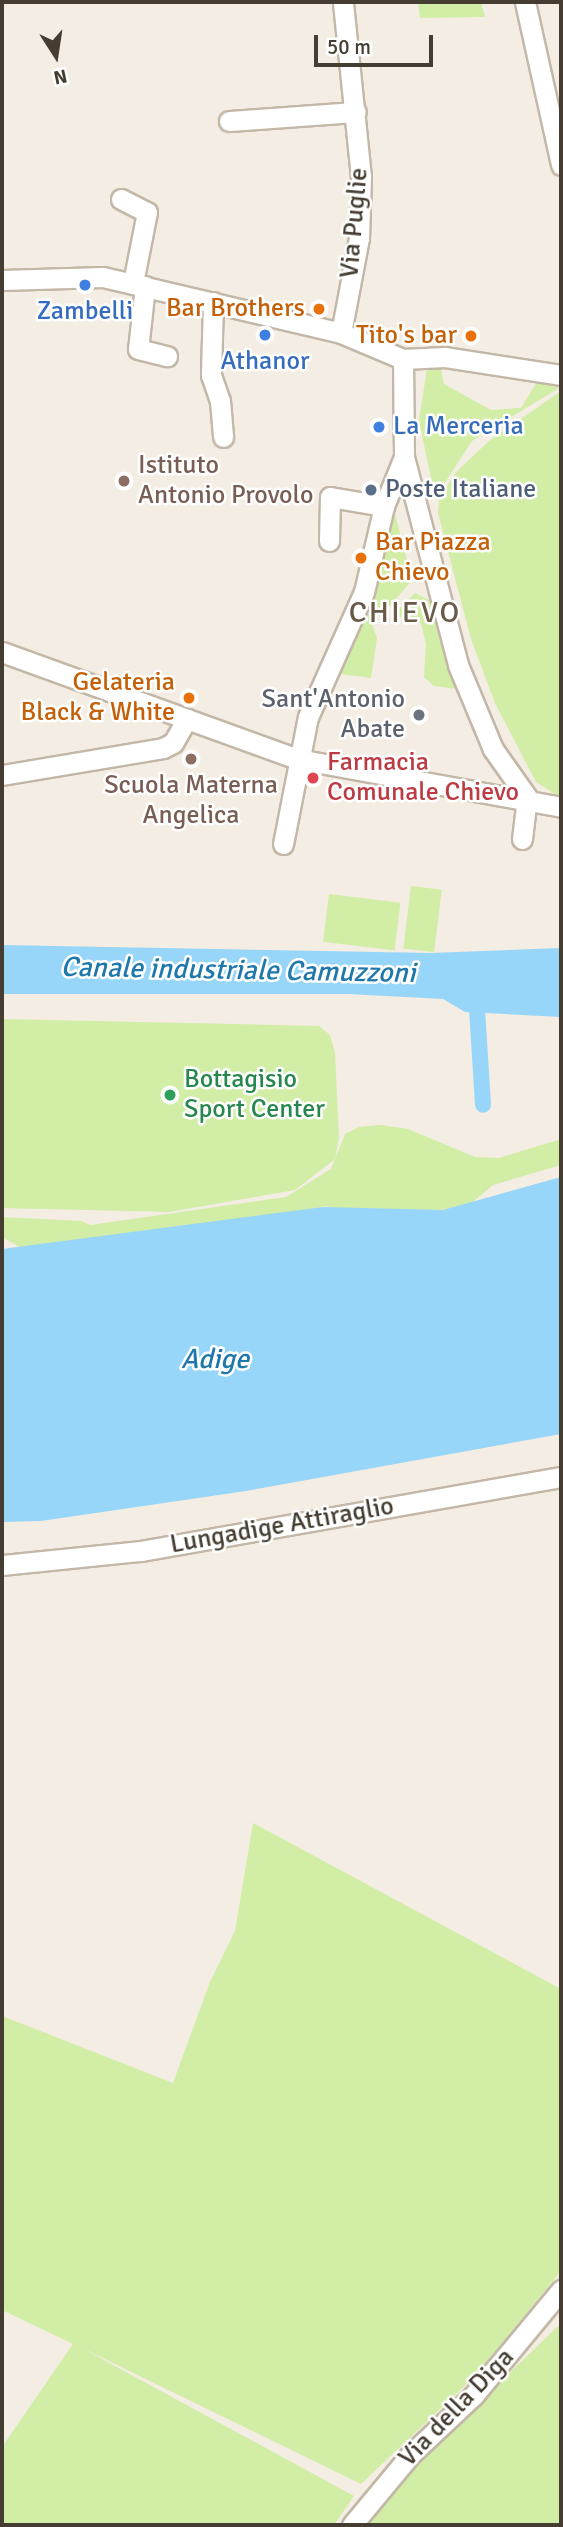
<!DOCTYPE html>
<style>
body{margin:0}
#map{position:relative;width:563px;height:2527px;overflow:hidden;background:#f4ede3;font-family:Signika,sans-serif}
div>[style]{position:absolute}
[style*='--x']{left:calc(var(--x)*1px);top:calc(var(--y)*1px);width:calc(var(--w)*1px);rotate:calc(var(--a)*1deg)}
.green>*{inset:0;background:#d1eda6;transform-origin:0 0}
.water>*{inset:0;background:#97d6f8}
.canal>*{height:16px;margin:-8px;padding:0 8px;transform-origin:8px;border-radius:8px;background:#97d6f8}
.roads{filter:drop-shadow(2px 0 #c3b8a7) drop-shadow(-2px 0 #c3b8a7) drop-shadow(0 2px #c3b8a7) drop-shadow(0 -2px #c3b8a7)}
.minor>*{height:19px;margin:-9.5px;padding:0 9.5px;transform-origin:9.5px;border-radius:9.5px;background:#fff}
.dots>*{width:19px;height:19px;translate:-50% -50%;box-sizing:border-box;border:4px solid #fff;border-radius:50%}
span{translate:-50% -50%;white-space:nowrap;text-align:center;line-height:1.15;-webkit-text-stroke:5px #fff;paint-order:stroke}
.street-label{font-size:26px;color:#463d32}
.food-label{font-size:26px;color:#c56008}
.right{translate:-100% -50%;text-align:right}
.left{translate:0 -50%;text-align:left}
.shop-label{font-size:26px;color:#366cbe}
.education-label{font-size:26px;color:#785e54}
.service-label{font-size:26px;color:#4e5e75}
.worship-label{font-size:26px;color:#5b616d}
.health-label{font-size:26px;color:#be3a42}
.leisure-label{font-size:26px;color:#27864d}
.water-label{font-size:28px;color:#1f78ac;font-style:italic}
.quarter-label{font-size:30px;color:#6a5a48;letter-spacing:2px}
.frame{position:absolute;inset:0;border:4px solid #463d32;pointer-events:none}
.north{position:absolute;left:21px;top:21px;width:70px;height:70px;-webkit-text-stroke:5px #fff;paint-order:stroke;rotate:168deg;font-size:19px;font-weight:700;line-height:28px;text-align:center;color:#463d32}
.north::after{content:'';display:block;margin:auto;width:24px;height:32px;background:#463d32;clip-path:polygon(50% 0,100% 100%,50% 72%,0 100%)}
.scale{position:absolute;left:314px;top:35px;width:119px;height:32px;box-sizing:border-box;border:4px solid #463d32;border-top:0;padding-left:9px;font-size:21px;line-height:24px;white-space:nowrap;color:#463d32;-webkit-text-stroke:5px #fff;paint-order:stroke}
</style>
<div id="map">
<div class="green">
<i style="clip-path:polygon(418px 2px,481px 2px,485px 17px,420px 18px)"></i>
<i style="clip-path:polygon(428px 362px,440px 365px,444px 384px,491px 410px,521px 408px,537px 382px,559px 388px,472px 441px,435px 498px,419px 420px)"></i>
<i style="clip-path:polygon(561px 391px,561px 798px,536px 782px,495px 703px,471px 639px,438px 513px,439px 499px,456px 472px,489px 441px)"></i>
<i style="clip-path:polygon(394px 510px,412px 580px,382px 615px,374px 615px,371px 601px)"></i>
<i style="clip-path:polygon(415px 593px,429px 600px,457px 689px,434px 686px,424px 677px,426px 644px,421px 623px,393px 615px)"></i>
<i style="clip-path:polygon(367px 610px,377px 638px,371px 678px,340px 674px)"></i>
<i style="left:411px;top:886px;width:31px;height:63px;rotate:7deg"></i>
<i style="left:329px;top:894px;width:72px;height:48px;rotate:7deg"></i>
<i style="clip-path:polygon(2px 1019px,319px 1026px,330px 1035px,335px 1053px,339px 1137px,335px 1159px,295px 1190px,169px 1212px,2px 1208px)"></i>
<i style="clip-path:polygon(381px 1125px,408px 1129px,475px 1157px,499px 1158px,561px 1139px,561px 1165px,493px 1185px,469px 1205px,391px 1219px,351px 1215px,326px 1206px,47px 1262px,2px 1237px,2px 1217px,82px 1221px,90px 1225px,286px 1197px,331px 1169px,345px 1134px,359px 1127px)"></i>
<i style="clip-path:polygon(253px 1823px,561px 1989px,561px 2271px,474px 2377px,361px 2484px,80px 2347px,354px 2496px,334px 2525px,2px 2525px,2px 2447px,73px 2344px,2px 2310px,2px 2016px,173px 2083px,210px 1982px,235px 1931px)"></i>
<i style="clip-path:polygon(558px 2326px,561px 2329px,561px 2525px,359px 2525px,373px 2505px)"></i>
</div>
<div class="water">
<i style="clip-path:polygon(2px 945px,431px 953px,561px 948px,561px 1017px,465px 1012px,443px 999px,348px 994px,2px 994px)"></i>
<i style="clip-path:polygon(561px 1177px,561px 1434px,246px 1491px,41px 1521px,2px 1522px,2px 1249px,323px 1207px,443px 1210px)"></i>
</div>
<div class="canal">
<i style="--x:476;--y:993;--w:112;--a:86.4"></i>
</div>
<div class="roads">
<div class="minor">
<i style="--x:525;--y:2;--w:167;--a:77.5"></i>
<i style="--x:229;--y:121;--w:127;--a:-4.1"></i>
<i style="--x:121;--y:199;--w:29;--a:27"></i>
<i style="--x:147;--y:212;--w:72;--a:101.2"></i>
<i style="--x:2;--y:280;--w:101;--a:-1.7"></i>
<i style="--x:103;--y:277;--w:244;--a:13.2"></i>
<i style="--x:341;--y:333;--w:67;--a:22.8"></i>
<i style="--x:403;--y:359;--w:42;--a:-2.7"></i>
<i style="--x:445;--y:357;--w:117;--a:8.8"></i>
<i style="--x:145;--y:286;--w:63;--a:96.3"></i>
<i style="--x:138;--y:349;--w:30;--a:14"></i>
<i style="--x:213;--y:302;--w:73;--a:91.6"></i>
<i style="--x:211;--y:375;--w:28;--a:71"></i>
<i style="--x:220;--y:401;--w:36;--a:85"></i>
<i style="--x:341;--y:333;--w:97;--a:-79.3"></i>
<i style="--x:359;--y:238;--w:61;--a:-88.1"></i>
<i style="--x:361;--y:177;--w:176;--a:-95.9"></i>
<i style="--x:403;--y:359;--w:98;--a:89.4"></i>
<i style="--x:404;--y:457;--w:215;--a:75.4"></i>
<i style="--x:458;--y:665;--w:91;--a:67.4"></i>
<i style="--x:493;--y:749;--w:59;--a:54.7"></i>
<i style="--x:329;--y:541;--w:44;--a:-88.7"></i>
<i style="--x:330;--y:497;--w:55;--a:9.5"></i>
<i style="--x:2;--y:652;--w:315;--a:19.9"></i>
<i style="--x:298;--y:759;--w:267;--a:10.3"></i>
<i style="--x:2;--y:775;--w:163;--a:-9.5"></i>
<i style="--x:163;--y:748;--w:11;--a:-27"></i>
<i style="--x:173;--y:743;--w:28;--a:-60"></i>
<i style="--x:522;--y:839;--w:42;--a:-83.2"></i>
<i style="--x:283;--y:844;--w:129;--a:-78.9"></i>
<i style="--x:308;--y:717;--w:137;--a:-65.9"></i>
<i style="--x:364;--y:592;--w:88;--a:-76.9"></i>
<i style="--x:384;--y:506;--w:53;--a:-67.8"></i>
<i style="--x:2;--y:1565;--w:140;--a:-5.8"></i>
<i style="--x:141;--y:1551;--w:426;--a:-10"></i>
<i style="--x:352;--y:2525;--w:92;--a:-50.3"></i>
<i style="--x:411;--y:2454;--w:85;--a:-43.1"></i>
<i style="--x:473;--y:2396;--w:138;--a:-50.3"></i>
</div>
</div>
<div class="dots">
<i style="left:85px;top:285px;background:#3f7fe0"></i>
<i style="left:319px;top:309px;background:#e8710a"></i>
<i style="left:265px;top:335px;background:#3f7fe0"></i>
<i style="left:471px;top:336px;background:#e8710a"></i>
<i style="left:379px;top:427px;background:#3f7fe0"></i>
<i style="left:124px;top:481px;background:#8d6e63"></i>
<i style="left:371px;top:490px;background:#5c6f8a"></i>
<i style="left:361px;top:558px;background:#e8710a"></i>
<i style="left:189px;top:698px;background:#e8710a"></i>
<i style="left:419px;top:715px;background:#6b7280"></i>
<i style="left:191px;top:759px;background:#8d6e63"></i>
<i style="left:313px;top:778px;background:#e0444e"></i>
<i style="left:170px;top:1095px;background:#2e9e5b"></i>
</div>
<div class="street-label">
<span style="left:355px;top:223px;rotate:-85deg">Via Puglie</span>
<span style="left:282px;top:1526px;rotate:-10deg">Lungadige Attiraglio</span>
<span style="left:457px;top:2408px;rotate:-46deg">Via della Diga</span>
</div>
<div class="food-label">
<span class="right" style="left:305px;top:309px">Bar Brothers</span>
<span class="right" style="left:457px;top:336px">Tito's bar</span>
<span class="left" style="left:375px;top:558px">Bar Piazza<br>Chievo</span>
<span class="right" style="left:175px;top:698px">Gelateria<br>Black &amp; White</span>
</div>
<div class="shop-label">
<span style="left:85px;top:312px">Zambelli</span>
<span style="left:265px;top:362px">Athanor</span>
<span class="left" style="left:393px;top:427px">La Merceria</span>
</div>
<div class="education-label">
<span class="left" style="left:138px;top:481px">Istituto<br>Antonio Provolo</span>
<span style="left:191px;top:801px">Scuola Materna<br>Angelica</span>
</div>
<div class="service-label">
<span class="left" style="left:385px;top:490px">Poste Italiane</span>
</div>
<div class="worship-label">
<span class="right" style="left:405px;top:715px">Sant'Antonio<br>Abate</span>
</div>
<div class="health-label">
<span class="left" style="left:327px;top:778px">Farmacia<br>Comunale Chievo</span>
</div>
<div class="leisure-label">
<span class="left" style="left:184px;top:1095px">Bottagisio<br>Sport Center</span>
</div>
<div class="water-label">
<span style="left:238px;top:970px;rotate:1deg">Canale industriale Camuzzoni</span>
<span style="left:215px;top:1359px">Adige</span>
</div>
<div class="quarter-label">
<span style="left:405px;top:613px">CHIEVO</span>
</div>
<div class="frame"></div>
<div class="north">N</div>
<div class="scale">50 m</div>
</div>
